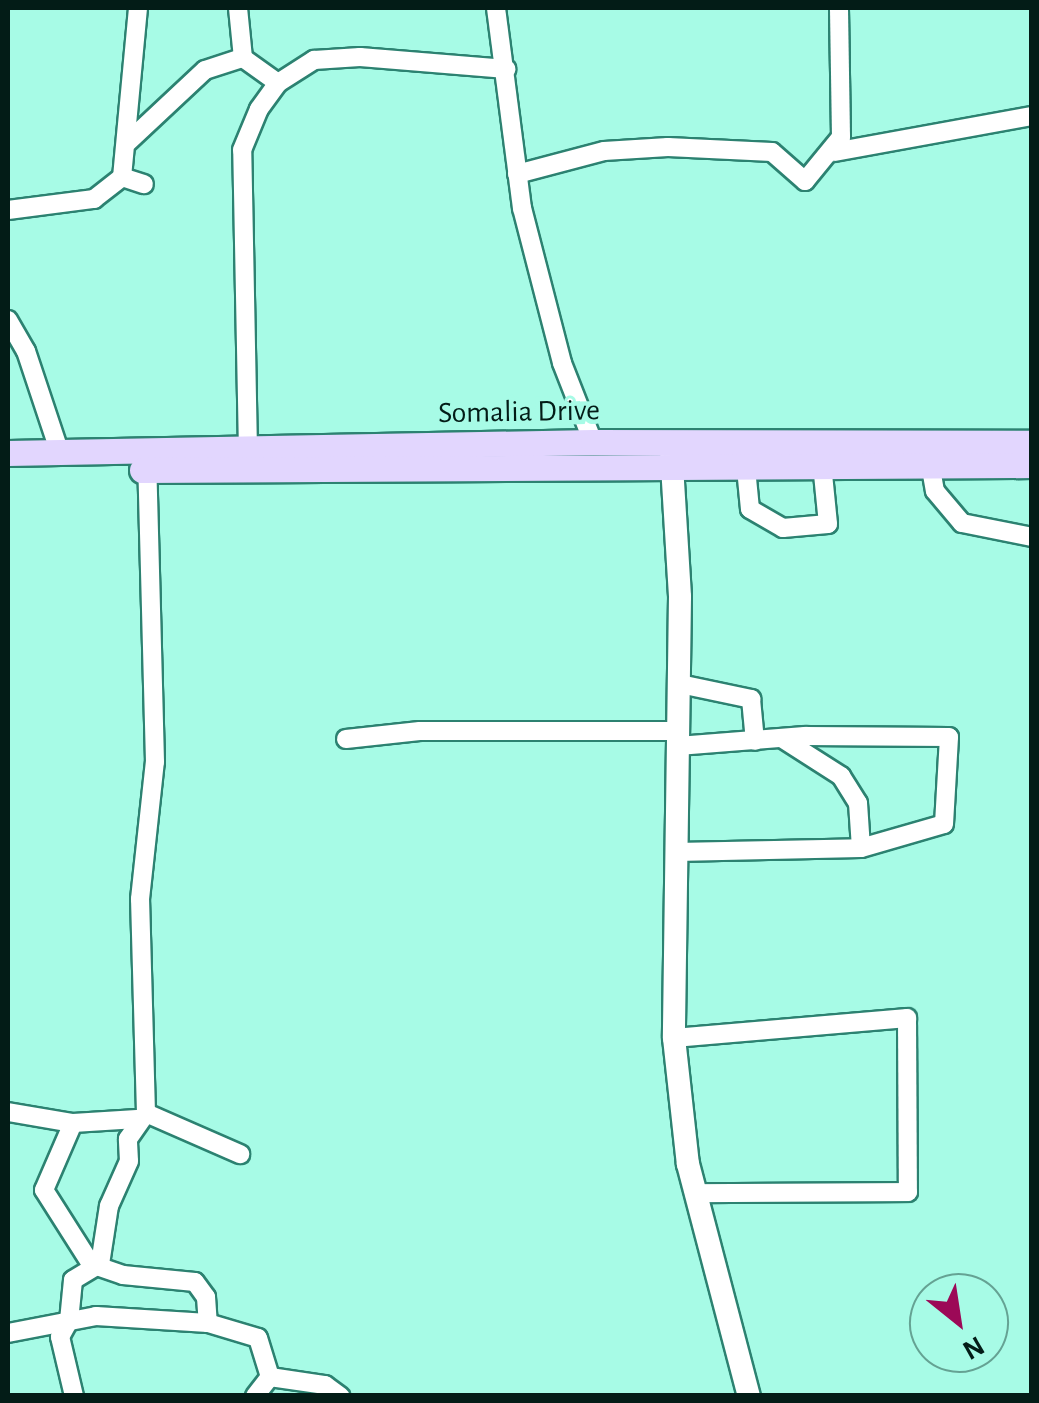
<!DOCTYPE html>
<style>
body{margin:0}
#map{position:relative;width:1039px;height:1403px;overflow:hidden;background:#a7fbe6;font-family:"Alegreya Sans",sans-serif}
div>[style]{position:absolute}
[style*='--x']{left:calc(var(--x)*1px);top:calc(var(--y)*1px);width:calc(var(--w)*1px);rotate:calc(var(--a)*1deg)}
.roads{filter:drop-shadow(2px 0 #2c8271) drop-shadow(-2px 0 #2c8271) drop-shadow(0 2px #2c8271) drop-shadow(0 -2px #2c8271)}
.street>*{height:18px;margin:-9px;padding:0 9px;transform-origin:9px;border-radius:9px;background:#fff}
.secondary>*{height:22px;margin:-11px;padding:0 11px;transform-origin:11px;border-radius:11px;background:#fff}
.primary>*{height:25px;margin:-12.5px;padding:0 12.5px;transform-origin:12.5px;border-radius:12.5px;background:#e2d6fe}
span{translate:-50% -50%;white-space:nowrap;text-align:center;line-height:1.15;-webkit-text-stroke:9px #a7fbe6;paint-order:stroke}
.street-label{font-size:30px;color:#031c17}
.frame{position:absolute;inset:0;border:10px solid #031c17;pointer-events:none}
.north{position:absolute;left:909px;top:1273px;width:100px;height:100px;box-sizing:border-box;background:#a7fbe6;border:2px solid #65a293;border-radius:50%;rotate:150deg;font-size:28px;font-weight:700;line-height:40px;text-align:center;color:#031c17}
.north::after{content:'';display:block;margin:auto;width:35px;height:45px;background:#9c0957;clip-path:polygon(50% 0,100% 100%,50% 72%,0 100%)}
</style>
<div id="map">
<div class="roads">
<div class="street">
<i style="--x:138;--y:8;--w:170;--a:95.4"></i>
<i style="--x:122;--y:177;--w:23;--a:18"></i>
<i style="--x:238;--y:8;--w:50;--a:84.3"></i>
<i style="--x:496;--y:8;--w:202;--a:82.6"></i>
<i style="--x:522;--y:208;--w:160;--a:75.5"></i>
<i style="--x:562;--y:363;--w:85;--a:68.6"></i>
<i style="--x:128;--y:142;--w:105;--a:-43.1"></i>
<i style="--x:205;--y:70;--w:40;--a:-18"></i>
<i style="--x:243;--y:58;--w:43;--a:35.5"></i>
<i style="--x:834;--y:152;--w:201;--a:-10.3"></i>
<i style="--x:517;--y:174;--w:90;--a:-14.8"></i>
<i style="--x:604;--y:151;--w:64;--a:-3.6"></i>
<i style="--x:668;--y:147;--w:104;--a:2.8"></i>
<i style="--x:772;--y:152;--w:44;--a:41.3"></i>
<i style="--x:805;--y:181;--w:57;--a:-50.7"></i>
<i style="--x:841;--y:137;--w:129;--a:-90.9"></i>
<i style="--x:8;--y:210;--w:87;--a:-7.3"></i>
<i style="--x:94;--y:199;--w:36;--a:-38"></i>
<i style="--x:8;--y:320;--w:36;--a:60"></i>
<i style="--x:26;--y:351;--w:108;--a:71.6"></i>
<i style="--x:248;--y:451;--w:301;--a:-91.1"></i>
<i style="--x:242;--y:150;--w:44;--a:-67.5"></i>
<i style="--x:259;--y:109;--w:32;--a:-54"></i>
<i style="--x:278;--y:83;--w:43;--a:-32.6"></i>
<i style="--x:314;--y:60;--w:46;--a:-3.7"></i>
<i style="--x:360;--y:57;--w:147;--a:4.7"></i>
<i style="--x:745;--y:458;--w:51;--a:84.4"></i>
<i style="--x:750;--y:509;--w:38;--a:30"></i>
<i style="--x:783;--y:528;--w:45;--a:-5.1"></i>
<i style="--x:828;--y:524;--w:60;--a:-95.7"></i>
<i style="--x:930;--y:463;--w:28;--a:80"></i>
<i style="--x:935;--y:491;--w:42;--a:49.8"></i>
<i style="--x:962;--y:523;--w:71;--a:11.3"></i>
<i style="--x:680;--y:684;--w:73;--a:11.9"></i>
<i style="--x:751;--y:699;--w:42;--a:84.6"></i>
<i style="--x:346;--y:739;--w:74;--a:-6.2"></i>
<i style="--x:420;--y:731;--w:257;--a:0"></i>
<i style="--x:783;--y:739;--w:69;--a:32.5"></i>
<i style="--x:841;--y:776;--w:32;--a:58"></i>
<i style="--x:858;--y:803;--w:45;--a:86.2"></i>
<i style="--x:676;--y:852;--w:185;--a:-1.2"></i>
<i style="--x:861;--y:848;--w:86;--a:-16.1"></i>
<i style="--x:944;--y:824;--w:87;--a:-86.7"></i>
<i style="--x:949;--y:737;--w:144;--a:-179.6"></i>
<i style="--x:805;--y:736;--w:128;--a:175.5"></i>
<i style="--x:674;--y:1038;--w:234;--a:-4.9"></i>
<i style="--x:907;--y:1018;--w:174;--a:89.7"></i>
<i style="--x:908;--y:1192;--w:212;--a:179.7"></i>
<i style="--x:8;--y:1112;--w:66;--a:9.6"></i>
<i style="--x:73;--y:1123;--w:64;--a:-3.6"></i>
<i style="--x:146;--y:1113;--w:103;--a:23.6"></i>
<i style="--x:73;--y:1123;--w:73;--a:113.4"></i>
<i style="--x:44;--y:1190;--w:88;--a:57.6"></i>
<i style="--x:91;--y:1264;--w:34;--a:19"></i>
<i style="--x:123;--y:1275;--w:72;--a:5.6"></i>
<i style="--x:195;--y:1282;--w:19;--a:54"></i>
<i style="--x:206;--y:1297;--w:26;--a:86"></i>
<i style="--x:8;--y:1333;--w:90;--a:-10.9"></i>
<i style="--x:96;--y:1316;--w:112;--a:3.6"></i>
<i style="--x:208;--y:1323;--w:52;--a:16.7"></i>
<i style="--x:258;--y:1338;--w:41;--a:72.9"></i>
<i style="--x:270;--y:1377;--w:56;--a:8.3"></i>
<i style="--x:325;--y:1385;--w:19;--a:36"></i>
<i style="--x:74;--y:1396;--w:61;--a:-103.3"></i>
<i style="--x:60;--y:1337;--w:18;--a:-61"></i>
<i style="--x:69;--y:1321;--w:41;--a:-84.4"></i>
<i style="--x:73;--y:1280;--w:31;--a:-31"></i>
<i style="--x:100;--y:1264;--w:59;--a:-81.2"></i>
<i style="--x:109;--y:1206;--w:49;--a:-66"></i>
<i style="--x:129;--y:1161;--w:22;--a:-93"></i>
<i style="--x:128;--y:1139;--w:32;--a:-55"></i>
<i style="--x:146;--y:1113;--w:214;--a:-91.6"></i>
<i style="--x:140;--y:899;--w:138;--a:-83.8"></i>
<i style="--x:155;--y:762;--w:304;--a:-91.5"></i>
<i style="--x:255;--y:1396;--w:24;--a:-52"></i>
</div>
<div class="secondary">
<i style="--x:671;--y:449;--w:148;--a:86.5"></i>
<i style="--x:680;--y:597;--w:441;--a:90.8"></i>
<i style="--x:674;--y:1038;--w:127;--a:83.7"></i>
<i style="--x:688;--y:1164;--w:240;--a:75.3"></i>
</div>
<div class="primary">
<i style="--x:8;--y:453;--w:585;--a:-1.08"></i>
<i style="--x:593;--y:442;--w:439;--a:0.1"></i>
<i style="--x:142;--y:470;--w:890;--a:-0.32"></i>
</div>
</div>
<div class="street-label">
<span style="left:519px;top:412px;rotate:-1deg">Somalia Drive</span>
</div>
<div class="frame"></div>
<div class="north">N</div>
</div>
